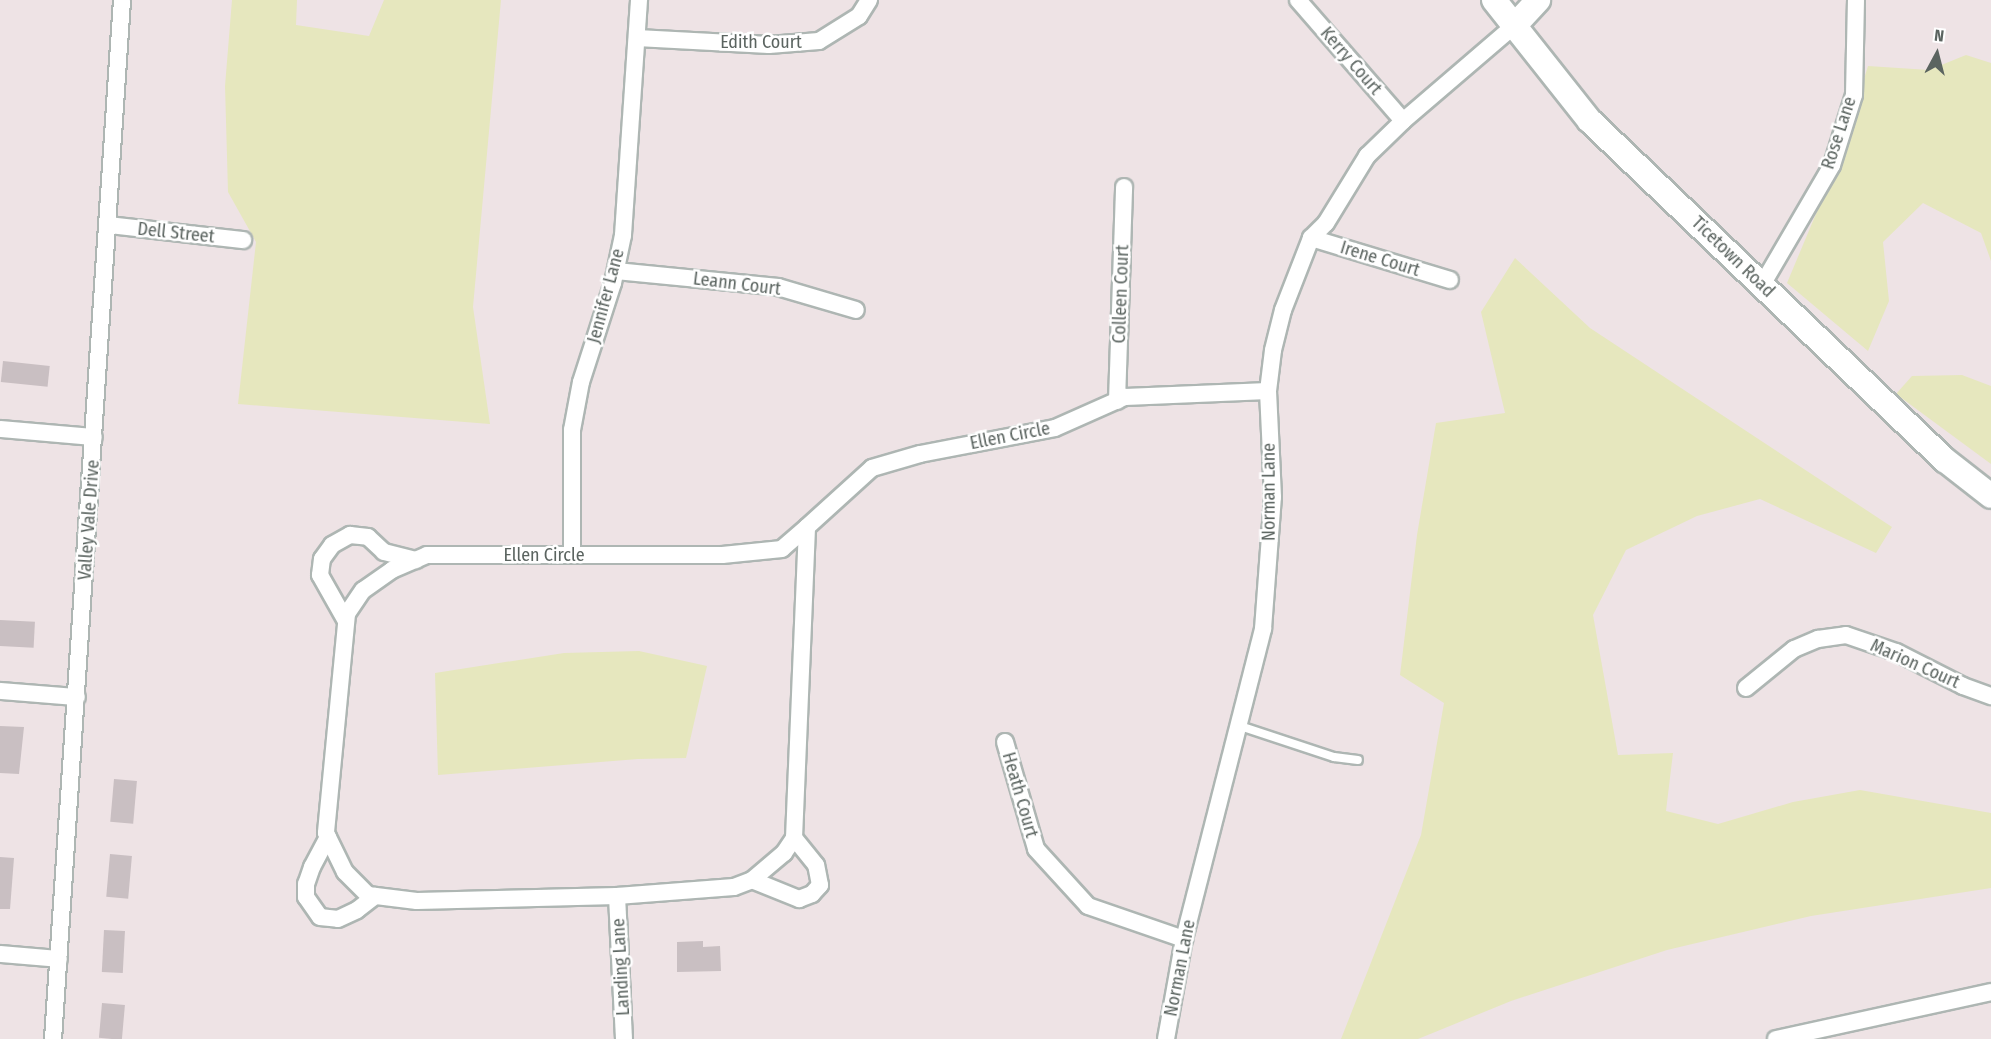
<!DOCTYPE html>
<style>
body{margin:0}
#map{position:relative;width:1991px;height:1039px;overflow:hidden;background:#eee3e5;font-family:"Fira Sans Condensed",sans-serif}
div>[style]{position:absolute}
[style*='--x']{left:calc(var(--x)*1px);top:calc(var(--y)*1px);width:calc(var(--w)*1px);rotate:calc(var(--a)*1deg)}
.green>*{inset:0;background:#e6e7be}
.building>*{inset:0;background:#c9bfc2;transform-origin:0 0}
.roads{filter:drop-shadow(2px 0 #aeb6b3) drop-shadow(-2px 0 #aeb6b3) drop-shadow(0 2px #aeb6b3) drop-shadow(0 -2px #aeb6b3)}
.lane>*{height:8px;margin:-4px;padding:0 4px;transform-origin:4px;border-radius:4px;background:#fff}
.street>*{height:16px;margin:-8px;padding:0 8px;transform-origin:8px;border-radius:8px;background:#fff}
.secondary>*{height:24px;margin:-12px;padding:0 12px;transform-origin:12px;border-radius:12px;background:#fff}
span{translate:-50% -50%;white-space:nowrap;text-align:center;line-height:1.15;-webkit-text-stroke:5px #fff;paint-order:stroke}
.street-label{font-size:18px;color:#5b6460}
.north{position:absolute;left:1907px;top:24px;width:60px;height:60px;-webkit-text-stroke:4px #fff;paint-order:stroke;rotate:7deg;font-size:16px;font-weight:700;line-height:24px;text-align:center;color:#5b6460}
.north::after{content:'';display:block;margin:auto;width:21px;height:27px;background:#5b6460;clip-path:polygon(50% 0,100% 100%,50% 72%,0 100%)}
</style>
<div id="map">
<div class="green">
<i style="clip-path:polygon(232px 0,297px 0,296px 25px,369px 36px,384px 0,501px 0,473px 307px,490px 424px,238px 404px,256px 242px,228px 192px,225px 86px)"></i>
<i style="clip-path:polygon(1966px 55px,1991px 63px,1991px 261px,1981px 233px,1923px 203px,1883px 242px,1889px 301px,1868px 351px,1787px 283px,1839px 159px,1868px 66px,1929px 70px)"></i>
<i style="clip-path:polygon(1515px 258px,1590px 328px,1892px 527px,1876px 553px,1760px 499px,1697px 516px,1626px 550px,1593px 615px,1618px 755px,1673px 753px,1666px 811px,1718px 824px,1793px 802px,1860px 790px,1991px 813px,1991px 888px,1811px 916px,1667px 950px,1511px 1001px,1418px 1039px,1341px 1039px,1421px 835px,1444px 703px,1400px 675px,1417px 535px,1436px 423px,1505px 413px,1481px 312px)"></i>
<i style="clip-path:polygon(1962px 375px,1991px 386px,1991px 464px,1896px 394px,1912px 376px)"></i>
<i style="clip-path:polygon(639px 651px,707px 666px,686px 758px,638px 759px,438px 775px,435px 673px,564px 653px)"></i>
</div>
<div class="building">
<i style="left:3px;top:361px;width:47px;height:21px;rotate:6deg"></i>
<i style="left:0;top:620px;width:35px;height:26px;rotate:3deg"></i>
<i style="clip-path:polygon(0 726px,24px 727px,19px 774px,0 773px)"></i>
<i style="left:114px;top:779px;width:23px;height:43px;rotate:5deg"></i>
<i style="left:110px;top:854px;width:22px;height:43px;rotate:5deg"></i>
<i style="clip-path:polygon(0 857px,14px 858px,10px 909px,0 909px)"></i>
<i style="left:104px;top:930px;width:21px;height:42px;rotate:3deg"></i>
<i style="clip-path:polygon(703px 941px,703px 947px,720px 946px,721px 971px,677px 972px,677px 942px)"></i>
<i style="left:102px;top:1003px;width:23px;height:35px;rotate:5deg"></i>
</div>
<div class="roads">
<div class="lane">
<i style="--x:1237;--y:725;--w:102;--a:18.3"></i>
<i style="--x:1334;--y:757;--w:24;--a:7"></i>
</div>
<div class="street">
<i style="--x:1298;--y:0;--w:160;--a:49"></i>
<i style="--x:637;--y:38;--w:132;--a:3"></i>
<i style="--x:769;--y:45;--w:50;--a:-4.6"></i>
<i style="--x:819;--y:41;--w:47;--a:-32"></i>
<i style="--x:859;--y:16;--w:19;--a:-58"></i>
<i style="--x:109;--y:225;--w:135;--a:6.4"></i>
<i style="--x:1311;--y:238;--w:145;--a:16.8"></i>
<i style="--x:616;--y:271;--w:163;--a:5.6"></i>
<i style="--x:778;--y:287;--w:81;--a:16.4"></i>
<i style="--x:1762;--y:285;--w:139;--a:-59.7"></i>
<i style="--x:1832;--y:165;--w:73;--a:-72.6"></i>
<i style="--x:1854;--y:95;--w:95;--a:-88.8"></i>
<i style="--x:1117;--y:401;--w:214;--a:-88.1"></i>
<i style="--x:0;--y:429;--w:94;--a:4.9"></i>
<i style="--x:807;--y:527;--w:33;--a:139"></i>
<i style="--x:782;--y:549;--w:60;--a:174.3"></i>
<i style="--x:722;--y:555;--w:295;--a:180"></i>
<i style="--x:427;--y:555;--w:38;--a:157"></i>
<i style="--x:392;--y:570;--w:35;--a:145"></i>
<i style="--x:363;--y:590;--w:29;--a:124"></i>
<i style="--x:347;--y:614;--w:220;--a:95.5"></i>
<i style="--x:326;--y:833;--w:43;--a:64"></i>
<i style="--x:345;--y:872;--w:33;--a:45"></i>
<i style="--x:368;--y:895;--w:49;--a:7"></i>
<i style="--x:417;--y:901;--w:200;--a:-1.4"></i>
<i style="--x:617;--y:896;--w:117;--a:-4.4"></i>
<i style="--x:734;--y:887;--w:19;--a:-21"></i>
<i style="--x:752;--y:880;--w:42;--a:-40.2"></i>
<i style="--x:784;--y:853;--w:18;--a:-56"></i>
<i style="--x:794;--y:838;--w:311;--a:-87.6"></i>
<i style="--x:807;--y:527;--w:88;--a:-42.2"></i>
<i style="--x:872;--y:468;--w:50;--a:-16.3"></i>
<i style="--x:920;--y:454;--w:137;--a:-10.9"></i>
<i style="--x:1055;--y:428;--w:77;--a:-23.9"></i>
<i style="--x:1125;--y:397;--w:143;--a:-2.4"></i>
<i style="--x:572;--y:555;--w:125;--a:-90"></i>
<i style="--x:572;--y:430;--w:49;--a:-79.4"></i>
<i style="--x:581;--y:382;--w:104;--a:-72.1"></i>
<i style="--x:613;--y:283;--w:49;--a:-78.2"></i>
<i style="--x:623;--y:235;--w:236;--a:-86.1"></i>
<i style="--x:346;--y:621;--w:53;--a:-119.5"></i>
<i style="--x:320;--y:575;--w:16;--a:-83"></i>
<i style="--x:322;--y:559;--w:17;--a:-54"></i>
<i style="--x:332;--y:545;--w:21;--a:-29"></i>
<i style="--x:350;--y:535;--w:18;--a:6"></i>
<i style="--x:368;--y:537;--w:22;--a:43"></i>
<i style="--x:384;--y:552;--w:33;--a:14"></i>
<i style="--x:1746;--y:688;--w:62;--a:-39.1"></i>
<i style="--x:1794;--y:649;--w:26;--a:-23"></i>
<i style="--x:1818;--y:639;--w:28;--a:-8"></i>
<i style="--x:1846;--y:635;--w:53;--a:18.8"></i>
<i style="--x:1896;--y:652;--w:75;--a:26.9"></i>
<i style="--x:1963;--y:686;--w:30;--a:20"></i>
<i style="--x:0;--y:691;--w:77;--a:4.5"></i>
<i style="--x:1005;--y:742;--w:111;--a:73.8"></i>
<i style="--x:1036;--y:849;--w:77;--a:47.6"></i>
<i style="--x:1088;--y:906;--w:102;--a:19"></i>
<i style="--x:328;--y:837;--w:34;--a:118"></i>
<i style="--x:312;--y:867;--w:18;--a:109"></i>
<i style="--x:306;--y:884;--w:13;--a:90"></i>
<i style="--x:306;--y:897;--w:24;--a:55"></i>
<i style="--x:320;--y:917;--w:18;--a:6"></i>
<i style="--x:338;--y:919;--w:21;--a:-25"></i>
<i style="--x:357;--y:910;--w:23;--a:-38"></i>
<i style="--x:752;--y:880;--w:51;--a:22"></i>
<i style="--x:799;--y:899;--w:14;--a:-21"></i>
<i style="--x:812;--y:894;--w:12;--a:-48"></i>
<i style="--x:820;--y:885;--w:20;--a:-101"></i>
<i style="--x:816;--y:865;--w:35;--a:-129"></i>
<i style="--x:617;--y:896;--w:143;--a:87.2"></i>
<i style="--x:0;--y:954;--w:59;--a:4.8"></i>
<i style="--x:53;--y:1039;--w:1041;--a:-86.2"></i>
<i style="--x:1166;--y:1039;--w:102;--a:-79.8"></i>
<i style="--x:1184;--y:939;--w:320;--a:-75.7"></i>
<i style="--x:1263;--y:629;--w:132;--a:-85.7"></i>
<i style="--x:1273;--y:497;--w:106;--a:-92.7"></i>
<i style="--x:1268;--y:391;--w:41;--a:-83"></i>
<i style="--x:1273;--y:350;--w:41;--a:-76"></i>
<i style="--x:1283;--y:310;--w:77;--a:-68.7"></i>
<i style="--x:1311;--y:238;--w:21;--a:-45"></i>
<i style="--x:1326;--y:223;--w:79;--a:-58.5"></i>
<i style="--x:1367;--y:156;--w:50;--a:-44.2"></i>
<i style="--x:1403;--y:121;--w:148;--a:-40.6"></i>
<i style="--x:1776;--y:1039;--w:220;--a:-12.3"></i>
</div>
<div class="secondary">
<i style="--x:1494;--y:0;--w:154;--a:51.6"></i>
<i style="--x:1590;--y:121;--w:491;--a:43.7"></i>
<i style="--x:1945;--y:460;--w:58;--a:38"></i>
<i style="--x:1515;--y:25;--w:34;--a:-47"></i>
</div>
</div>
<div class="street-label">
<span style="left:761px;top:42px">Edith Court</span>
<span style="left:1351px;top:61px;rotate:49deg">Kerry Court</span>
<span style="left:1839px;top:133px;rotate:-72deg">Rose Lane</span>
<span style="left:176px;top:233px;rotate:6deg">Dell Street</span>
<span style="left:1733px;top:257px;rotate:44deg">Ticetown Road</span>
<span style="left:1380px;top:259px;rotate:17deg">Irene Court</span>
<span style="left:737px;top:284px;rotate:7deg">Leann Court</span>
<span style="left:1121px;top:294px;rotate:-88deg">Colleen Court</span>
<span style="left:606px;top:296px;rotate:-75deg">Jennifer Lane</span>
<span style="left:1010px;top:436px;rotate:-11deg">Ellen Circle</span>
<span style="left:1269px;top:492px;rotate:-90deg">Norman Lane</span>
<span style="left:89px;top:520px;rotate:-86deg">Valley Vale Drive</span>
<span style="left:544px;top:555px">Ellen Circle</span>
<span style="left:1915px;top:664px;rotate:24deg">Marion Court</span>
<span style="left:1020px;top:795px;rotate:74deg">Heath Court</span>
<span style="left:621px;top:967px;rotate:-93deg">Landing Lane</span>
<span style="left:1180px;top:968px;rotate:-79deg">Norman Lane</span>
</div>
<div class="north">N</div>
</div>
